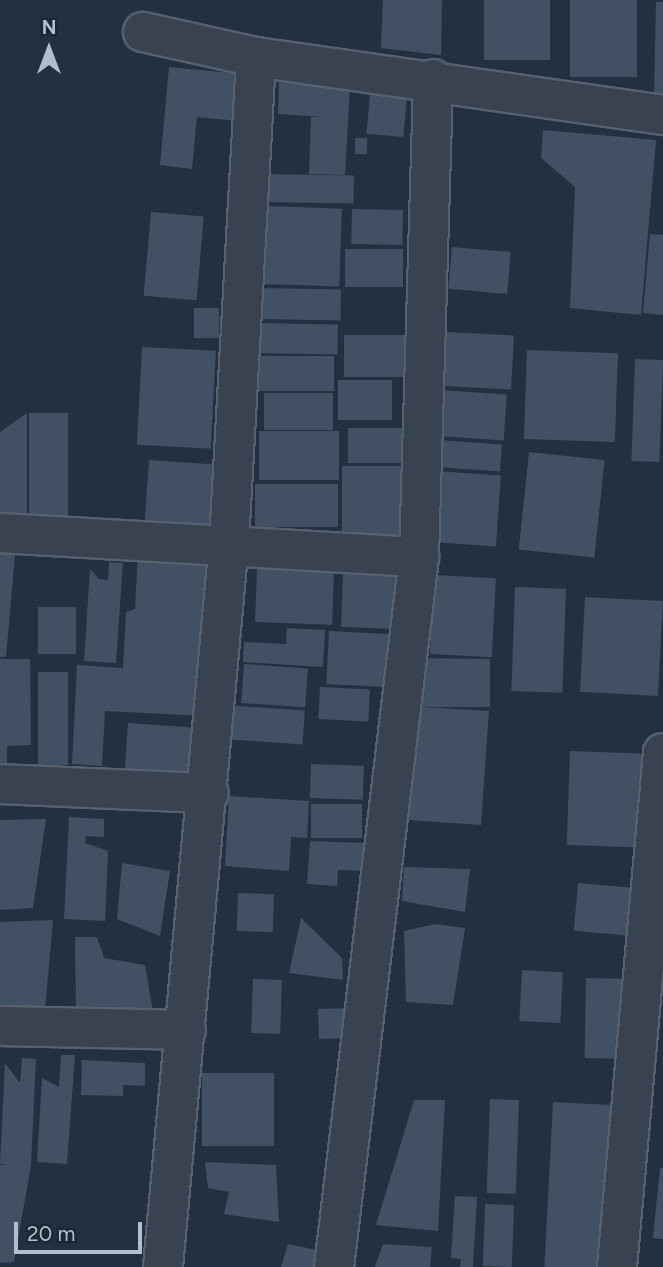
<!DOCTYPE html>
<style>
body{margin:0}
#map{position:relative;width:663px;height:1267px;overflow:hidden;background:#233042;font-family:Figtree,sans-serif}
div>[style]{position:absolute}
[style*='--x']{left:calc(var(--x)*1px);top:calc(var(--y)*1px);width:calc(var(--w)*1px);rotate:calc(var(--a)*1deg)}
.building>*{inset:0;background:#425064;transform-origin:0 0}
.roads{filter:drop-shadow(2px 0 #56606f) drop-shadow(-2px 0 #56606f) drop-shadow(0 2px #56606f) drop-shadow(0 -2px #56606f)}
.street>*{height:38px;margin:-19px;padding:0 19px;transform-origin:19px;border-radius:19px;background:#384251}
span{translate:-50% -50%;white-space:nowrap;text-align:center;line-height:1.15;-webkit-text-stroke:7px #1c2736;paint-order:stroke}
.north{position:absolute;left:14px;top:14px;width:70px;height:70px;-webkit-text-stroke:5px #1c2736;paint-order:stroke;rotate:0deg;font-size:19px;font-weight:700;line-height:28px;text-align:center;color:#b4bdcc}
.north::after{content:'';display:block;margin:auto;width:24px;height:32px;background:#b4bdcc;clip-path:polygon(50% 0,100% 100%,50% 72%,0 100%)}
.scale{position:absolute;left:14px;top:1222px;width:128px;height:32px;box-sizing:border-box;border:4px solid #b4bdcc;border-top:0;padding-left:9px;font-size:21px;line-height:24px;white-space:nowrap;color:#b4bdcc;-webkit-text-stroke:5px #1c2736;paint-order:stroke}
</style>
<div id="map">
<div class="building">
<i style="clip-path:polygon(383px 0,442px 0,441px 55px,381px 48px)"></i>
<i style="left:484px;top:0;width:66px;height:60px"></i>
<i style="left:570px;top:0;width:67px;height:77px"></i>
<i style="clip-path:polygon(656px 2px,663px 2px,663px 93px,654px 93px)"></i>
<i style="clip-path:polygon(169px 67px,242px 74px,238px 121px,197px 117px,192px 169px,160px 165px)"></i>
<i style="clip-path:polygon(279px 82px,350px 86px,345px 175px,309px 174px,311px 117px,323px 117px,278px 114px)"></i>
<i style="left:370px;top:94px;width:37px;height:40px;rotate:5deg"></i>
<i style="clip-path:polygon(543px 130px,656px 140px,641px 315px,570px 308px,575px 187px,541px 158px)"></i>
<i style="left:355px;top:138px;width:12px;height:16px"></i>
<i style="left:263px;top:174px;width:91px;height:28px;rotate:1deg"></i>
<i style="left:266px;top:206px;width:76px;height:78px;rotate:2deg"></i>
<i style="left:352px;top:209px;width:51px;height:35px;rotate:1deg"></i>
<i style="left:151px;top:212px;width:53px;height:84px;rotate:5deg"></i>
<i style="clip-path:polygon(650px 234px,663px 235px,663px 315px,643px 313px)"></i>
<i style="left:452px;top:247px;width:59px;height:42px;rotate:5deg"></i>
<i style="left:345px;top:249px;width:58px;height:38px"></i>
<i style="left:259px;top:288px;width:82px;height:31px;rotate:1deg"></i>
<i style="left:194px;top:308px;width:25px;height:30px"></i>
<i style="left:255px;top:323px;width:83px;height:30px;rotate:1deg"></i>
<i style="left:446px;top:332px;width:68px;height:54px;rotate:3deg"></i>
<i style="left:344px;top:335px;width:61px;height:42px"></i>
<i style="left:142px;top:347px;width:74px;height:98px;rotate:3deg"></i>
<i style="left:527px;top:350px;width:91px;height:89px;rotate:2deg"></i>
<i style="left:254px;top:356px;width:80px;height:35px"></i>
<i style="left:635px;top:359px;width:28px;height:102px;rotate:2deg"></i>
<i style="left:338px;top:380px;width:54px;height:40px"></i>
<i style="left:441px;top:390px;width:66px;height:46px;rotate:4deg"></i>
<i style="left:264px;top:393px;width:69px;height:37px"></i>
<i style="clip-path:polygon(27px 413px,27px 520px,0 520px,0 432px)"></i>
<i style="left:29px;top:413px;width:39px;height:107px"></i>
<i style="left:348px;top:428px;width:63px;height:35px"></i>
<i style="left:339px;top:431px;width:49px;height:80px;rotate:90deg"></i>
<i style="left:438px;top:440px;width:64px;height:27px;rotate:4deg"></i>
<i style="left:529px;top:452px;width:76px;height:98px;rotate:6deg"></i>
<i style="left:149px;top:460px;width:73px;height:62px;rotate:4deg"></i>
<i style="left:342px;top:466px;width:65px;height:70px"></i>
<i style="left:435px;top:471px;width:66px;height:71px;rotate:4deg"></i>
<i style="left:255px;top:484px;width:83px;height:43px"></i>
<i style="clip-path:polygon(138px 550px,212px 555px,203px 716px,105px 711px,102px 766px,72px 764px,77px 665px,123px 668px,126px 612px,135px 609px)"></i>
<i style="clip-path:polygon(0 553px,15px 555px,6px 657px,0 657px)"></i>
<i style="clip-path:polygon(109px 562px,123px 563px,116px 663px,84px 661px,90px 569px,99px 579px,108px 580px)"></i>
<i style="left:257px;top:568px;width:77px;height:54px;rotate:2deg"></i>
<i style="left:343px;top:573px;width:55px;height:54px;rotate:2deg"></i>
<i style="left:434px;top:575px;width:62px;height:79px;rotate:3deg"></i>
<i style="left:515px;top:587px;width:51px;height:104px;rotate:2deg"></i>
<i style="left:585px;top:597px;width:78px;height:95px;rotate:3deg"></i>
<i style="left:38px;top:607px;width:38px;height:47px"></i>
<i style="clip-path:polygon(287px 628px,325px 630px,323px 667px,243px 662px,244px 642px,286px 644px)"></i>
<i style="left:329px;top:631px;width:67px;height:53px;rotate:3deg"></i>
<i style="clip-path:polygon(415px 658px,490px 659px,490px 707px,423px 707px,489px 711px,481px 825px,408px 820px)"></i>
<i style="clip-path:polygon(0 659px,30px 659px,31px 745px,7px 746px,7px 769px,0 769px)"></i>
<i style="left:244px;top:664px;width:64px;height:39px;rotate:4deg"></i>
<i style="left:38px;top:672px;width:30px;height:93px"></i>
<i style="left:320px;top:687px;width:50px;height:32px;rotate:3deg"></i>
<i style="left:225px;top:705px;width:80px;height:34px;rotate:4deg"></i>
<i style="left:128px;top:723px;width:64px;height:49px;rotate:4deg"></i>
<i style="left:570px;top:751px;width:76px;height:94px;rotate:2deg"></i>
<i style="left:311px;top:764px;width:53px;height:34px;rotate:2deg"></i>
<i style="clip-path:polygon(229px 796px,309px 801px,307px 838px,291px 837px,289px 871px,225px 866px)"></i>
<i style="left:311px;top:804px;width:51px;height:34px"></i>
<i style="clip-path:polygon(69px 817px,104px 819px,104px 837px,86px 836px,85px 843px,108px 851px,105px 921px,64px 919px)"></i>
<i style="clip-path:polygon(46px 819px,33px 908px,0 910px,0 820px)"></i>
<i style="clip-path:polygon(310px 841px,366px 843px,365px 871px,338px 870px,337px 886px,307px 884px)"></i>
<i style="clip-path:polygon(122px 863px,170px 871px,160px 936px,117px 919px)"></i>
<i style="clip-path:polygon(404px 867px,470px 869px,465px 912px,402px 901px)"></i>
<i style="left:578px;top:883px;width:60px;height:48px;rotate:5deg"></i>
<i style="left:238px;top:893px;width:36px;height:38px;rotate:2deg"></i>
<i style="clip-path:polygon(301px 918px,342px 958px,343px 980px,289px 973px)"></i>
<i style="clip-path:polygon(53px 920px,45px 1010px,0 1010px,0 922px)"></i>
<i style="clip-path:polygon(435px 924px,465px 928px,453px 1005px,406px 1002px,404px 931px)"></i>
<i style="clip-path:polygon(75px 937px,97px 937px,104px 958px,145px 965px,153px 1012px,76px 1010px)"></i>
<i style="left:522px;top:970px;width:41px;height:51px;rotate:3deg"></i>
<i style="left:586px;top:978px;width:40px;height:80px;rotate:1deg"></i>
<i style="left:253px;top:979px;width:29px;height:54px;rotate:2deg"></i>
<i style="left:348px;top:1008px;width:30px;height:30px;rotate:88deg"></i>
<i style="clip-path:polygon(61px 1055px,75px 1055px,67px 1164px,37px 1162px,42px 1078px,59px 1087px)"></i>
<i style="clip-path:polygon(22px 1058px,36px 1059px,31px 1165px,14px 1262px,0 1263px,0 1165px,8px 1164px,0 1164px,5px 1063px,20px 1083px)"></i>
<i style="clip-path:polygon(82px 1060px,145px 1063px,145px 1086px,123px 1085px,123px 1096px,81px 1095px)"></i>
<i style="left:202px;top:1073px;width:72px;height:73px"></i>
<i style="clip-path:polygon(414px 1100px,445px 1100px,438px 1231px,376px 1225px)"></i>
<i style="left:519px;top:1100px;width:94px;height:29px;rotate:92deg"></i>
<i style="left:553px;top:1102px;width:64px;height:165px;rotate:3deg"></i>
<i style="clip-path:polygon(205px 1162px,276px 1165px,279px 1222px,224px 1214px,229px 1192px,208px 1188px)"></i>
<i style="clip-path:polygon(660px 1168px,663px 1168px,663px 1239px,653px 1238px)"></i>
<i style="clip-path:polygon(455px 1196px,477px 1197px,473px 1267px,460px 1267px,461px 1259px,451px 1258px)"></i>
<i style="left:514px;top:1205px;width:62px;height:29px;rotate:92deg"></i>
<i style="clip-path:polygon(288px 1244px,322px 1251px,319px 1267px,281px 1267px)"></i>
<i style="clip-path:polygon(383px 1244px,432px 1247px,430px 1267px,375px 1267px)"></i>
</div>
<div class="roads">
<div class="street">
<i style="--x:143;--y:32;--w:116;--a:12.5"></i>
<i style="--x:256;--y:57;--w:411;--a:8.1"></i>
<i style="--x:0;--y:533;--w:420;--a:3.3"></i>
<i style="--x:0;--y:784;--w:209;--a:2.5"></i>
<i style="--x:0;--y:1026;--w:186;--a:1.2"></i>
<i style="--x:163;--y:1267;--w:728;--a:-84.8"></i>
<i style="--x:229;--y:542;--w:486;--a:-86.8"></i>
<i style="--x:334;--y:1267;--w:715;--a:-83.17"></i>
<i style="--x:419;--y:557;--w:478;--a:-88.3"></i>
<i style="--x:617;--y:1267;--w:516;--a:-84.89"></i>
</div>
</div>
<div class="north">N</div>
<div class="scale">20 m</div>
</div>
